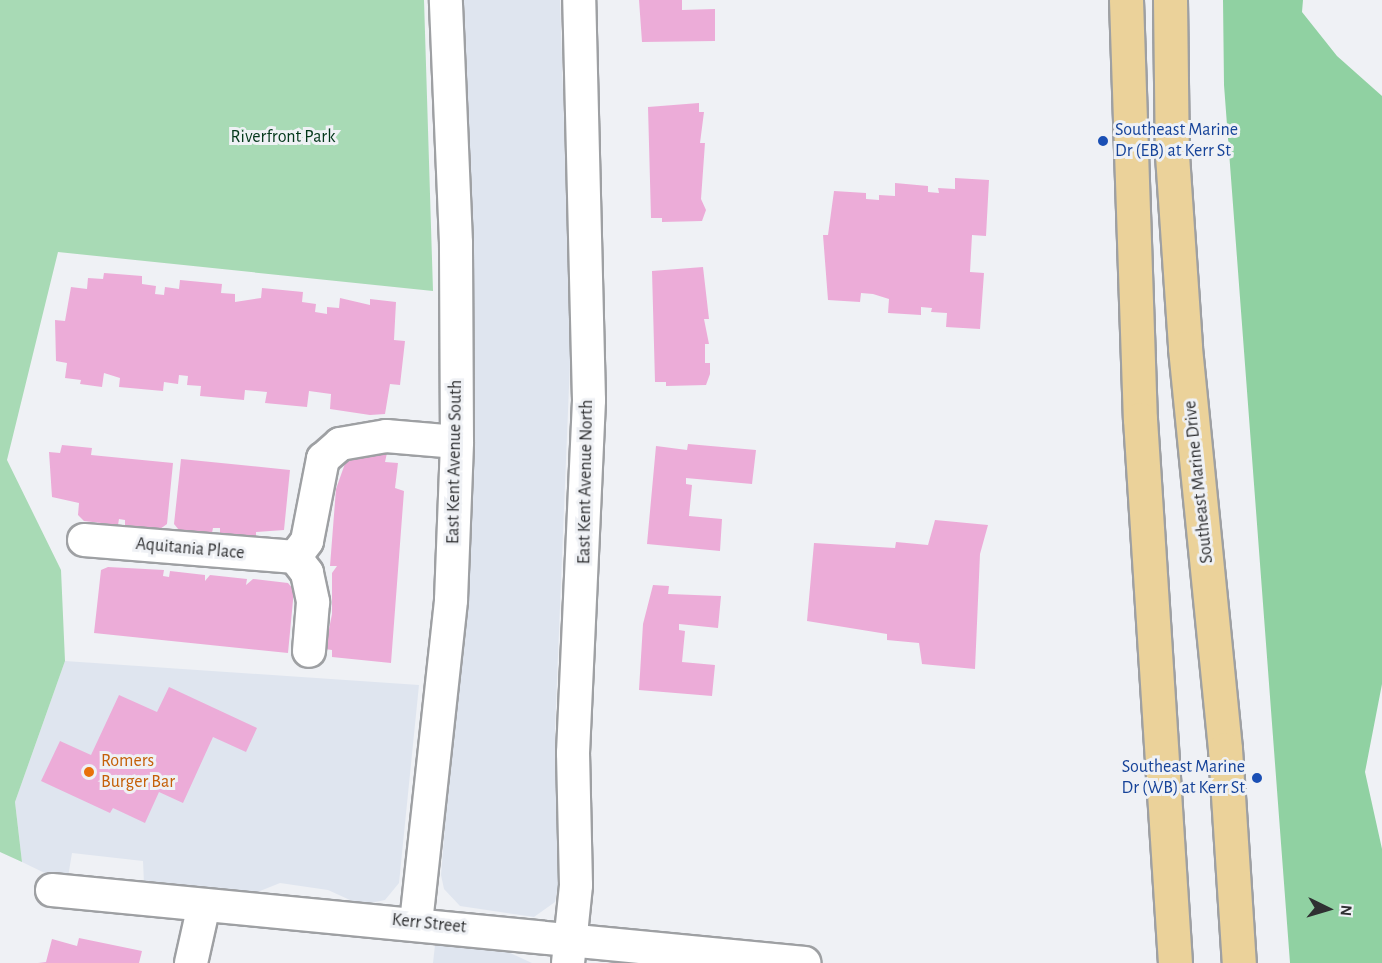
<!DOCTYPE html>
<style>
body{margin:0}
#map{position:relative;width:1382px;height:963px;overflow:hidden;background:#eff1f5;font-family:"Alegreya Sans",sans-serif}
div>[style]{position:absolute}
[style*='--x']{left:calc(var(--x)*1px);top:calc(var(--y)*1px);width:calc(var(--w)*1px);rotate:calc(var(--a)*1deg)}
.built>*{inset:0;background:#dfe5ef}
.green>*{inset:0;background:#a8dab5}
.forest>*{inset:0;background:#90d1a2}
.building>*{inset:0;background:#ecacd8}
.roads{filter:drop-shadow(2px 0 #9ea0a3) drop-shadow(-2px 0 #9ea0a3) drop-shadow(0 2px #9ea0a3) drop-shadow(0 -2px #9ea0a3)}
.street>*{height:32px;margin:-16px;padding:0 16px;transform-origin:16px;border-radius:16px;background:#fff}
.primary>*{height:33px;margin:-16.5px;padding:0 16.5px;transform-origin:16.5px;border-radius:16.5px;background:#ebd29a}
.dots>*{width:16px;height:16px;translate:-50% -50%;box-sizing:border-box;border:3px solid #eff1f5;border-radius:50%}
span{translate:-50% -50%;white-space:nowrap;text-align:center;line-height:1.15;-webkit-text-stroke:6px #eff1f5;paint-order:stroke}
.transit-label{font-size:18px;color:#164399}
.left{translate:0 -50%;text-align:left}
.right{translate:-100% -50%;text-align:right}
.park-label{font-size:18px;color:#03371a}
.street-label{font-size:18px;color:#2f3032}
.food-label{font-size:18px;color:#c56008}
.north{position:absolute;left:1298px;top:879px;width:60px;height:60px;-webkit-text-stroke:4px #eff1f5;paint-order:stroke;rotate:95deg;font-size:16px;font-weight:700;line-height:24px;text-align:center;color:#2f3032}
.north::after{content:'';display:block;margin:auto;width:21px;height:27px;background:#2f3032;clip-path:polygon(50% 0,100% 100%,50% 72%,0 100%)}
</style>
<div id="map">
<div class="built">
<i style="clip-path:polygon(464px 0,560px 0,571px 338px,555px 729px,561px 871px,555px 902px,534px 917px,460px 906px,444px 889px,441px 875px,474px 471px)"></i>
<i style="clip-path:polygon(65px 661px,419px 685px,399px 883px,385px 900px,361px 905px,328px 890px,280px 883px,255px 893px,144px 884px,143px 861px,72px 853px,68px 877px,53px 877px,22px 862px,15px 802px)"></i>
<i style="clip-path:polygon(435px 945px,506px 951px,532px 963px,433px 963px)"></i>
</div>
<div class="green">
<i style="clip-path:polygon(0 0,424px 0,433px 291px,58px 252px,7px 460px,61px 570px,65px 661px,15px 802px,22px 862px,0 852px)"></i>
</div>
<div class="forest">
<i style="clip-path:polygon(1223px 0,1303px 0,1302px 12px,1337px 56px,1382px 96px,1382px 684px,1365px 772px,1382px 849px,1382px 963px,1290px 963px,1224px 85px)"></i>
</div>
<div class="building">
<i style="clip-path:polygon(639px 0,682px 0,682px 10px,715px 9px,715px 41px,642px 42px)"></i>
<i style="clip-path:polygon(699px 103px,699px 112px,704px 112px,700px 143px,705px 143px,701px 199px,706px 210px,702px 221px,662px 222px,662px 218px,651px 218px,648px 107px)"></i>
<i style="clip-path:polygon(955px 178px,989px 180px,986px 236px,972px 235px,970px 272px,984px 273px,980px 329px,946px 327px,947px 313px,931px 312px,932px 308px,921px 307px,921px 315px,888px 313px,889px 299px,873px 294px,861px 293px,860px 302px,828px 300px,823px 235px,828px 235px,834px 191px,866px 193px,866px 199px,879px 200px,879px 195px,895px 196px,895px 183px,928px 186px,928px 192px,939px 193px,938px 188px,955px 189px)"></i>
<i style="clip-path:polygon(703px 267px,709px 319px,704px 319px,709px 344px,705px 344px,705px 363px,710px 363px,710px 374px,706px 385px,666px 386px,666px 382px,655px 382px,652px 271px)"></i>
<i style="clip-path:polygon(104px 273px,142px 276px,142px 284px,156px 286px,155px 294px,164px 295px,165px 287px,179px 289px,180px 280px,222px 284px,221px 293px,235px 294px,235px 302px,261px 298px,262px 288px,303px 292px,302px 302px,316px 304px,315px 312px,327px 314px,327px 307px,339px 308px,340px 298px,370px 305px,370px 299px,396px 302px,394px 340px,405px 341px,400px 385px,390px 384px,385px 414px,370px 415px,330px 409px,331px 394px,309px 391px,307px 407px,265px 403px,267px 392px,245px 390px,244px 400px,200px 396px,201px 386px,187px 385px,188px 376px,179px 375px,178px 384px,164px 382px,163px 391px,119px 387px,120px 378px,104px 373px,102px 387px,80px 384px,81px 380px,65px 378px,67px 363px,56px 361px,55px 320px,65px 321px,71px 287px,87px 289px,88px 278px,103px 279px)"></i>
<i style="clip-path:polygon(688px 444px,756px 450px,752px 484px,686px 478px,686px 484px,692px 485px,689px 516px,722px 519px,720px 551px,647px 544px,656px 446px,687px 450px)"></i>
<i style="clip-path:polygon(62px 445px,92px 448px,91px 455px,173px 463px,167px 524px,160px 529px,125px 525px,125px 520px,119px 519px,118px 525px,84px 521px,78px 515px,79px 503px,52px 497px,49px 452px,60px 453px)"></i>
<i style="clip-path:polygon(370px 452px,387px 453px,385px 462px,398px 463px,395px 488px,404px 491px,391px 663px,332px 657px,332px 650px,325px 649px,332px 614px,332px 573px,337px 566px,330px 566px,336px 489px,348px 455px,370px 457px)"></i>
<i style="clip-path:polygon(181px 459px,290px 470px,284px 530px,256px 532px,256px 537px,220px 533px,220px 528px,213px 528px,212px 533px,179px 530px,174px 524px)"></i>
<i style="clip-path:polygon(935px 520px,988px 525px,980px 554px,975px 669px,922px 664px,919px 643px,887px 640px,887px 634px,807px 621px,814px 543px,895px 548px,896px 542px,928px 545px)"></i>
<i style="clip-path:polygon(108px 567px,164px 570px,163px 576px,169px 577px,170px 571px,205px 575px,205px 581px,210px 575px,247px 579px,246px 585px,253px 579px,288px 583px,294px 590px,288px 653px,94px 633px,101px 570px)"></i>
<i style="clip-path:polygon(653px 585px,669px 586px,668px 594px,721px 596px,718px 628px,679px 624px,679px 630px,685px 631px,682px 662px,715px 665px,712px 696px,639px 690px,643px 624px)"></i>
<i style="clip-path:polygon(169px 687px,257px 728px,246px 752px,213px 737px,183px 803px,159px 792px,145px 823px,113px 808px,110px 813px,41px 781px,60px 741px,91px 755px,119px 695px,157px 712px)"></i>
<i style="clip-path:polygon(79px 938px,142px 951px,139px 963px,38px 963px,46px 962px,52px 939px,77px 946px)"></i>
</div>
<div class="roads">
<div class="street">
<i style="--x:84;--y:540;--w:212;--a:4.6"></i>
<i style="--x:295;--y:557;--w:20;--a:-53"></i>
<i style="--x:307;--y:541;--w:84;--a:-79"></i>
<i style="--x:323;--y:459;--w:23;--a:-41"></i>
<i style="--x:340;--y:444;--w:47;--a:-9.9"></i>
<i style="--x:386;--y:436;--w:71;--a:4.8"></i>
<i style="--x:295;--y:557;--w:20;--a:53"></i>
<i style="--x:307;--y:573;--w:30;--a:78"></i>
<i style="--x:313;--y:602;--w:49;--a:94.7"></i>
<i style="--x:52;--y:890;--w:756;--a:5.54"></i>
<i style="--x:416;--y:923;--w:325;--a:-83.8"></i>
<i style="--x:451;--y:600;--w:158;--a:-87.8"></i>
<i style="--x:457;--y:442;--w:199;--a:-90.3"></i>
<i style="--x:456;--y:243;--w:243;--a:-92.4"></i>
<i style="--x:191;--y:963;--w:59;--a:-77.4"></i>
<i style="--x:568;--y:963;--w:78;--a:-84.1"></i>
<i style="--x:576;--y:885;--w:132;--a:-91.3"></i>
<i style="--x:573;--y:753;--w:353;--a:-87.4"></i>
<i style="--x:589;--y:400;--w:400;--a:-91.4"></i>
</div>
<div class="primary">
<i style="--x:1126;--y:0;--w:419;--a:88.1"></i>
<i style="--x:1140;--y:419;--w:545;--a:86.32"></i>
<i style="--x:1170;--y:0;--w:155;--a:89.3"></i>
<i style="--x:1172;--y:155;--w:193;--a:86.1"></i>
<i style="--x:1185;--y:348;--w:403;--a:84.3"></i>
<i style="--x:1225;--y:749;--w:214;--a:86.3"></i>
</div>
</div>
<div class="dots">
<i style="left:1103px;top:141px;background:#1a4fb4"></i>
<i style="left:89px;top:772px;background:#e8710a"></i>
<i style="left:1257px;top:778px;background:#1a4fb4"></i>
</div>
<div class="transit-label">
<span class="left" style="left:1115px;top:141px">Southeast Marine<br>Dr (EB) at Kerr St</span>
<span class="right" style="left:1245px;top:778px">Southeast Marine<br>Dr (WB) at Kerr St</span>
</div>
<div class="park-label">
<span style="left:283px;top:137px">Riverfront Park</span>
</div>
<div class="street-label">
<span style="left:455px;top:462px;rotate:-89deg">East Kent Avenue South</span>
<span style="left:586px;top:482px;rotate:-89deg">East Kent Avenue North</span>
<span style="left:1199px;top:482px;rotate:-96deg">Southeast Marine Drive</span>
<span style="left:190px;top:549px;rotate:5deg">Aquitania Place</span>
<span style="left:429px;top:924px;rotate:6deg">Kerr Street</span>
</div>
<div class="food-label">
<span class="left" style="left:101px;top:772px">Romers<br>Burger Bar</span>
</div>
<div class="north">N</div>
</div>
